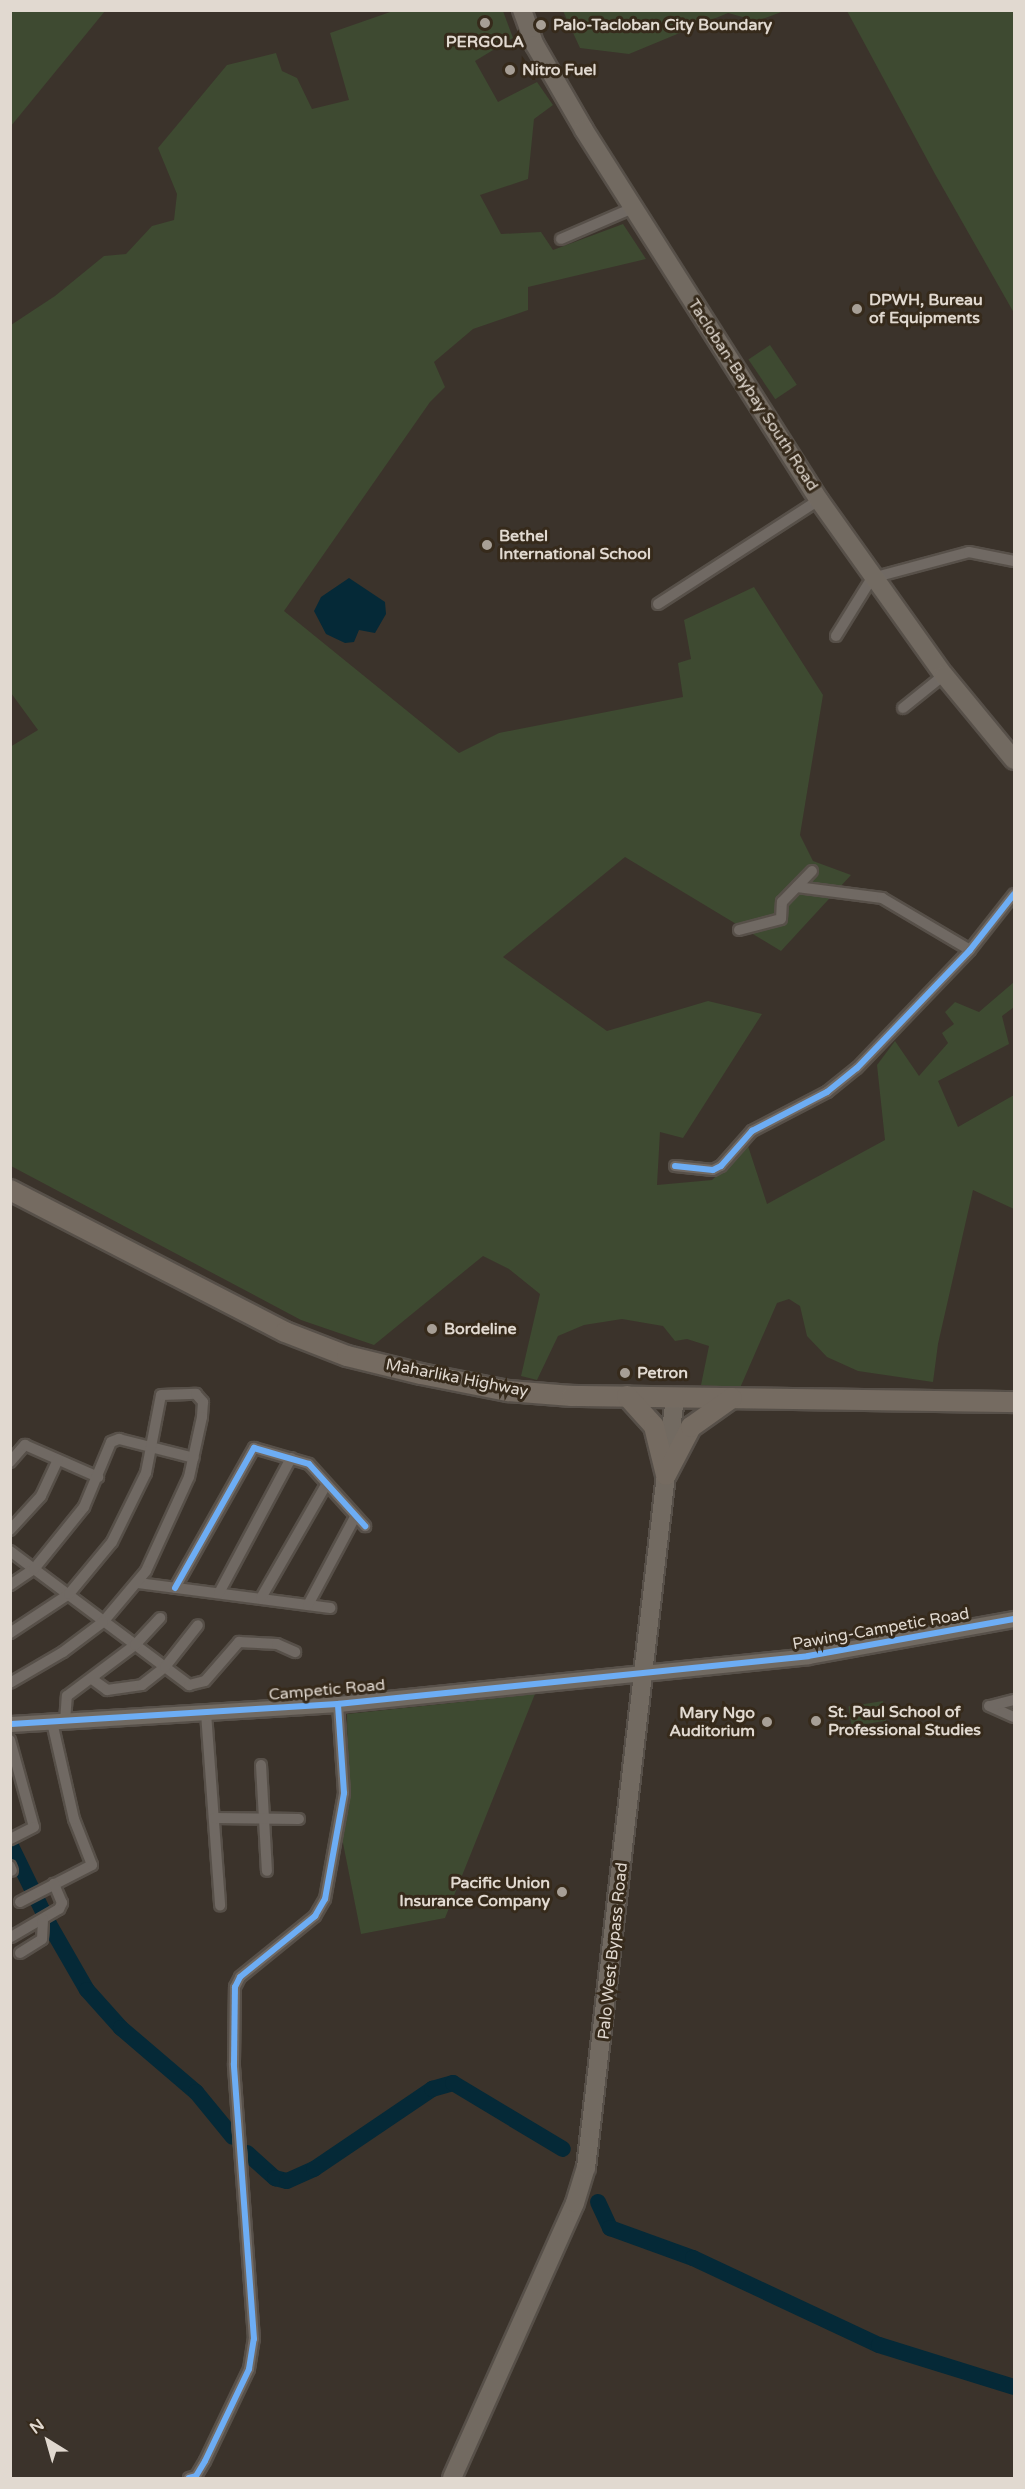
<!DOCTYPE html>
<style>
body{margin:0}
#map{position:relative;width:1025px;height:2489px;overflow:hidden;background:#3b332b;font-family:"Varela Round",sans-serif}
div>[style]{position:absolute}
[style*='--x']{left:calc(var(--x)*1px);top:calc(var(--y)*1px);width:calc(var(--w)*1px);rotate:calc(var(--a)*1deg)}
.green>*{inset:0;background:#3e4a31;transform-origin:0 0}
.water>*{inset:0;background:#052937}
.river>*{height:16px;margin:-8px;padding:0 8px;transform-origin:8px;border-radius:8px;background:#052937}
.roads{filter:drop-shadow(2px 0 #575049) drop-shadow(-2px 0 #575049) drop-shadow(0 2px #575049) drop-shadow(0 -2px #575049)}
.street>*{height:10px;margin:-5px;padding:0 5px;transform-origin:5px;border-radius:5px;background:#706963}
.secondary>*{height:15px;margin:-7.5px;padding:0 7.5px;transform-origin:7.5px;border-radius:7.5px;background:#716a62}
.primary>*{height:18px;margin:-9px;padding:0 9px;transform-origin:9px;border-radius:9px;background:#726a61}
.highway>*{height:20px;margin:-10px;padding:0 10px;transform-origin:10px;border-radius:10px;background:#756b61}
.cycleway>*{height:6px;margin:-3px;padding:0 3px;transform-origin:3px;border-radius:3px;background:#6dadf4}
.dots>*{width:16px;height:16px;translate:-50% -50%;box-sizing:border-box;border:3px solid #362a1b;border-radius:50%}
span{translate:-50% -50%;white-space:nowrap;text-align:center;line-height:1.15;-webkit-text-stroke:6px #362a1b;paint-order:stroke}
.poi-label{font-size:16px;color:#e1d9d0;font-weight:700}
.left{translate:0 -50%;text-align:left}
.right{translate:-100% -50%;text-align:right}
.street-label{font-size:16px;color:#e1d9d0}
.frame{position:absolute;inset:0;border:12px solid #e1d9d0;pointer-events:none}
.north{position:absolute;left:18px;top:2411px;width:60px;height:60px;-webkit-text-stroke:4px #362a1b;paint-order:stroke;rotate:323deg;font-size:16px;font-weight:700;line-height:24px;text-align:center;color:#e1d9d0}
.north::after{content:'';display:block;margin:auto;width:21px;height:27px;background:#e1d9d0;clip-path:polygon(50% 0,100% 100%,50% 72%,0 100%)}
</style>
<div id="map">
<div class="green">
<i style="clip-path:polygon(11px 10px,105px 11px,11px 126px,10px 11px)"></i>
<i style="clip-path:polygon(393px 11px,503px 11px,513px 38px,475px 61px,498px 102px,537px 82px,553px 105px,534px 119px,528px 179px,480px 195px,501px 234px,541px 232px,553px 250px,623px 224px,646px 259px,528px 287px,528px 310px,473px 329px,434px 362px,445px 387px,430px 402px,284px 611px,459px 753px,499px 733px,683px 697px,678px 663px,691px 659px,684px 620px,754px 587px,823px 695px,800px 835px,813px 861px,851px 875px,781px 951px,625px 857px,503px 957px,607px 1031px,708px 1001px,762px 1014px,683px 1138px,660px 1132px,657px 1185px,712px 1180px,748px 1146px,767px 1204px,885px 1140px,877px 1065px,895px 1041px,919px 1076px,948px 1043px,942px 1033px,954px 1024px,945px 1012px,955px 1002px,979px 1012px,1014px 982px,1014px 1007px,1002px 1016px,1009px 1044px,938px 1081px,958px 1127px,1014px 1095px,1014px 1209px,973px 1190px,938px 1344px,933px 1382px,858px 1371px,827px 1357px,807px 1336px,800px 1306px,789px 1299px,777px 1303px,740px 1388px,701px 1385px,709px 1346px,687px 1339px,675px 1341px,663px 1326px,622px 1319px,584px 1325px,558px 1336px,537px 1380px,521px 1376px,540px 1294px,509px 1269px,483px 1256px,374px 1345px,301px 1320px,11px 1166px,10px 747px,38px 730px,11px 693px,11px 325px,55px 296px,104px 256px,126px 254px,152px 226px,174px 220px,177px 194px,158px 148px,227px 65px,276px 53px,282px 71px,297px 78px,312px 109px,349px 100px,330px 33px)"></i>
<i style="clip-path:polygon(563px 11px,784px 11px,757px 21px,728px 13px,629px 54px,580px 48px)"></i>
<i style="clip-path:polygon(847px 11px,1014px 11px,1014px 313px,935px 174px)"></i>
<i style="left:770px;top:345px;width:48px;height:26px;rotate:56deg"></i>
<i style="clip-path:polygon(535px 1694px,445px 1918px,361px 1934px,341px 1833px,348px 1792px,347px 1714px)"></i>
<i style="left:883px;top:1701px;width:20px;height:35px;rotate:81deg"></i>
</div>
<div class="water">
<i style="clip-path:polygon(349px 578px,385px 602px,386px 614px,375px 633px,359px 630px,354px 642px,345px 643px,326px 634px,314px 611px,321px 597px)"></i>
</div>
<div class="river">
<i style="--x:10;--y:1844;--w:89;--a:64"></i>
<i style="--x:49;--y:1924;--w:76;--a:60.1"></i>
<i style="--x:87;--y:1990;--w:51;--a:48.2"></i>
<i style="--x:121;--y:2028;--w:99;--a:40.5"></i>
<i style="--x:196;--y:2092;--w:58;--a:50.6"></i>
<i style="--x:247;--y:2153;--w:38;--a:42"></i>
<i style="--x:275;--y:2178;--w:12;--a:14"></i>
<i style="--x:287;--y:2181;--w:30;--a:-24"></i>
<i style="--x:314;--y:2169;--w:143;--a:-34.1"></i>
<i style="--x:432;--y:2089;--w:22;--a:-16"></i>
<i style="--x:453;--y:2083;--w:128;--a:31"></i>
<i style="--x:598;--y:2202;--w:29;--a:65"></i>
<i style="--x:610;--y:2228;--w:88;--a:19.9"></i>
<i style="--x:693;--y:2258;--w:205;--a:25.1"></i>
<i style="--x:879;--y:2345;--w:141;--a:17.3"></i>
</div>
<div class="roads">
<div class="street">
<i style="--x:561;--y:239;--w:78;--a:-23.3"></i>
<i style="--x:658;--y:604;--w:192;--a:-32.9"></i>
<i style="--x:836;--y:636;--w:68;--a:-58.2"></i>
<i style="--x:872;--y:578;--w:100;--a:-15"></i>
<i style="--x:969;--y:552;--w:46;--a:11.3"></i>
<i style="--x:903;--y:708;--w:53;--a:-38.8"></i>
<i style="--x:797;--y:887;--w:86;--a:7.4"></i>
<i style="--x:882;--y:898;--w:102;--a:30.6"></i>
<i style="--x:739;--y:930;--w:43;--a:-14.7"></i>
<i style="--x:781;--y:919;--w:17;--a:-87"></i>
<i style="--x:782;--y:902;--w:43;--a:-45.9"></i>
<i style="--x:675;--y:1166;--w:38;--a:6"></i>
<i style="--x:713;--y:1170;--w:9;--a:-27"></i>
<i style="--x:721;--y:1166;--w:47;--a:-48.5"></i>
<i style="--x:752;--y:1131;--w:85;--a:-27.5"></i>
<i style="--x:827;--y:1092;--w:38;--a:-39"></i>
<i style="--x:857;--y:1068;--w:163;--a:-46.2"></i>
<i style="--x:970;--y:950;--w:71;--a:-51.8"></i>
<i style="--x:10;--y:1462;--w:23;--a:-49"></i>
<i style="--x:25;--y:1445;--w:80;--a:23.7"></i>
<i style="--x:10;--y:1530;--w:46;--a:-47.6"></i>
<i style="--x:41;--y:1496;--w:40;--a:-65"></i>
<i style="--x:10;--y:1551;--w:224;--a:36.8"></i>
<i style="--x:189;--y:1685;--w:16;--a:-14"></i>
<i style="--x:205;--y:1681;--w:52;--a:-48.9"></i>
<i style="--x:239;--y:1642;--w:38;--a:3"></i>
<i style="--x:277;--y:1644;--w:20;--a:24"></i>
<i style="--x:138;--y:1583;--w:194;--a:7.4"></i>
<i style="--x:10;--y:1585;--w:29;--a:-34"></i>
<i style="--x:34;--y:1569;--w:80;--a:-51.1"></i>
<i style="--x:84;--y:1507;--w:70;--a:-67.4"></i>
<i style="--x:111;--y:1442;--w:9;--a:-21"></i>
<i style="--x:119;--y:1439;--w:77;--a:14.2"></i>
<i style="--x:175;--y:1588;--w:161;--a:-60.6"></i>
<i style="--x:254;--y:1448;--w:57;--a:16.2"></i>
<i style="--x:309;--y:1464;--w:84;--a:47.9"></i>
<i style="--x:219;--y:1593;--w:153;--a:-61.9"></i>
<i style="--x:261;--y:1598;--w:130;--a:-60.1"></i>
<i style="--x:308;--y:1605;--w:100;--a:-61.9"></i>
<i style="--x:10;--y:1633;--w:71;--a:-33.5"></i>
<i style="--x:69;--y:1594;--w:67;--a:-50.4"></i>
<i style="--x:112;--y:1542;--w:77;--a:-63.8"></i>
<i style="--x:146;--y:1473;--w:79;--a:-79.1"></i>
<i style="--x:161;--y:1395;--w:35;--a:-2"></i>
<i style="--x:196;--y:1394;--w:11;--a:49"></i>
<i style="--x:203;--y:1402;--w:15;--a:94"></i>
<i style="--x:202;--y:1417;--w:61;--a:102.2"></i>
<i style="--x:189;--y:1477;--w:103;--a:114.6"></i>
<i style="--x:146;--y:1571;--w:67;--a:130.1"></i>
<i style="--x:103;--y:1622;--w:50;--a:143.1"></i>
<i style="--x:63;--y:1652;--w:61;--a:149.7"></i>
<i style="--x:92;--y:1679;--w:19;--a:36"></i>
<i style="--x:107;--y:1690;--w:35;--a:-8"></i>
<i style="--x:142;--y:1685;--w:29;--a:-38"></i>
<i style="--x:165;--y:1667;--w:53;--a:-51.8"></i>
<i style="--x:989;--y:1706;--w:27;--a:24"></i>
<i style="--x:990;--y:1706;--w:25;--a:-14"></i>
<i style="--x:206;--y:1713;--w:193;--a:85.8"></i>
<i style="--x:65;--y:1722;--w:26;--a:-86"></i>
<i style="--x:67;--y:1696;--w:85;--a:-36.9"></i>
<i style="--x:135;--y:1645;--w:37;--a:-47"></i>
<i style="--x:10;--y:1740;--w:90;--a:74.6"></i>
<i style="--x:34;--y:1827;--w:27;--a:153"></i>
<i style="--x:261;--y:1765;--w:106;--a:86.8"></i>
<i style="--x:214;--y:1818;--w:85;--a:0.7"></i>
<i style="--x:10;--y:1866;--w:5;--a:68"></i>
<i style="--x:20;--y:1902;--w:81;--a:-27.2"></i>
<i style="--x:92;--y:1865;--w:49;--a:-111.4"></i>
<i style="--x:74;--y:1819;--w:99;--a:-102.8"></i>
<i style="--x:11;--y:1937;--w:56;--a:-30.3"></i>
<i style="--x:59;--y:1909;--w:7;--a:-63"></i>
<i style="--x:62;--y:1903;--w:21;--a:-113"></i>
<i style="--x:20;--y:1953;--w:26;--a:-32"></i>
<i style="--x:42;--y:1939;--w:20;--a:-87"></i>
<i style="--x:189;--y:2478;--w:7;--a:-16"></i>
<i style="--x:196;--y:2476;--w:17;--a:-59"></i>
<i style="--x:205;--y:2461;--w:102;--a:-64.4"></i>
<i style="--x:249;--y:2369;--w:30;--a:-81"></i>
<i style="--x:254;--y:2339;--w:276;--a:-94.2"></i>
<i style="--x:234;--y:2064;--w:77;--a:-89.3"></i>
<i style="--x:235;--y:1987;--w:11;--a:-63"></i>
<i style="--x:240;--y:1977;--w:97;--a:-39.1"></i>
<i style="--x:315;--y:1916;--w:20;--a:-60"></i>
<i style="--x:325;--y:1899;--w:108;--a:-79.8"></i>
<i style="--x:344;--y:1793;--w:89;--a:-93.9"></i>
</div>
<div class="secondary">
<i style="--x:10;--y:1724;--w:329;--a:-3.5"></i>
<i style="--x:338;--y:1704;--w:472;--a:-5.8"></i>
<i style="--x:808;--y:1656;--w:209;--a:-10.2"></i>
</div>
<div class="primary">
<i style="--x:522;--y:10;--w:37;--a:70"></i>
<i style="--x:535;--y:45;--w:98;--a:60"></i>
<i style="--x:584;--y:130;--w:438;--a:57.6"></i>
<i style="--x:819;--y:500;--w:215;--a:54.5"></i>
<i style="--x:944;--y:675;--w:110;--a:50.5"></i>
<i style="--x:452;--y:2478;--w:301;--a:-65.9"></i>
<i style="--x:575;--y:2203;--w:37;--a:-73"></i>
<i style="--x:586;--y:2168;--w:776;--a:-83.42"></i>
</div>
<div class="highway">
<i style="--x:10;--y:1190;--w:309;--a:27.3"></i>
<i style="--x:285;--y:1332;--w:66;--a:21.2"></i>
<i style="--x:347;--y:1356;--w:76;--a:13.7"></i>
<i style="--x:421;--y:1374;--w:89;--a:11.1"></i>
<i style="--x:508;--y:1391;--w:64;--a:4.5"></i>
<i style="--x:572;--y:1396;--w:442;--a:0.8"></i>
<i style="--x:627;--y:1396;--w:40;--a:48"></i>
<i style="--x:654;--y:1426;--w:50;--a:76.2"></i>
<i style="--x:666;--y:1475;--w:54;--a:-62.5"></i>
<i style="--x:691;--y:1427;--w:50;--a:-35.3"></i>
</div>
</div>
<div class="cycleway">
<i style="--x:675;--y:1166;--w:38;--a:6"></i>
<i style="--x:713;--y:1170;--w:9;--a:-27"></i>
<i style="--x:721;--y:1166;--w:47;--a:-48.5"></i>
<i style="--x:752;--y:1131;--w:85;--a:-27.5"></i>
<i style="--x:827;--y:1092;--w:38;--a:-39"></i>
<i style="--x:857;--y:1068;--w:163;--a:-46.2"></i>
<i style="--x:970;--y:950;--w:71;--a:-51.8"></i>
<i style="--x:175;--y:1588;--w:161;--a:-60.6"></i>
<i style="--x:254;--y:1448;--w:57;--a:16.2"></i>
<i style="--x:309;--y:1464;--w:84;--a:47.9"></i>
<i style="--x:10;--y:1724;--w:329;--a:-3.5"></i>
<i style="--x:338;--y:1704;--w:472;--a:-5.8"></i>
<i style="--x:808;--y:1656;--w:209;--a:-10.2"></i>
<i style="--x:189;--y:2478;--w:7;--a:-16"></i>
<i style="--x:196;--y:2476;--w:17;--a:-59"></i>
<i style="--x:205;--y:2461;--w:102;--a:-64.4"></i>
<i style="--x:249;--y:2369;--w:30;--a:-81"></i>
<i style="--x:254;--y:2339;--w:276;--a:-94.2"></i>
<i style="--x:234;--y:2064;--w:77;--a:-89.3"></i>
<i style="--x:235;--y:1987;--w:11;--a:-63"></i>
<i style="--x:240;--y:1977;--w:97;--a:-39.1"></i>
<i style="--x:315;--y:1916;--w:20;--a:-60"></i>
<i style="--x:325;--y:1899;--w:108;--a:-79.8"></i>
<i style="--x:344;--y:1793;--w:89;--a:-93.9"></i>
</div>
<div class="dots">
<i style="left:485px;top:23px;background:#a79f96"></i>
<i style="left:541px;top:25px;background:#a79f96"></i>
<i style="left:510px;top:70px;background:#a79f96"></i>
<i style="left:857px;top:309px;background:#a79f96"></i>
<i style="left:487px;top:545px;background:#a79f96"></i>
<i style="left:432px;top:1329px;background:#a79f96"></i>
<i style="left:625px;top:1373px;background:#a79f96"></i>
<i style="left:816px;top:1721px;background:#a79f96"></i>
<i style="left:767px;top:1722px;background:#a79f96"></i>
<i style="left:562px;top:1892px;background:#a79f96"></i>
</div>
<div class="poi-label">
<span class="left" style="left:553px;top:25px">Palo-Tacloban City Boundary</span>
<span style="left:485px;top:42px">PERGOLA</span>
<span class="left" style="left:522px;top:70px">Nitro Fuel</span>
<span class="left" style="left:869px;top:309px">DPWH, Bureau<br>of Equipments</span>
<span class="left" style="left:499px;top:545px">Bethel<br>International School</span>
<span class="left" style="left:444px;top:1329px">Bordeline</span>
<span class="left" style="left:637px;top:1373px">Petron</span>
<span class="left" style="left:828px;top:1721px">St. Paul School of<br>Professional Studies</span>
<span class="right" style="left:755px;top:1722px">Mary Ngo<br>Auditorium</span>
<span class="right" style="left:550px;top:1892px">Pacific Union<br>Insurance Company</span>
</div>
<div class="street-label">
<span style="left:753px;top:395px;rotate:57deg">Tacloban-Baybay South Road</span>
<span style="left:457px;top:1378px;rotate:11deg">Maharlika Highway</span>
<span style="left:881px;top:1629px;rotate:-10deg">Pawing-Campetic Road</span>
<span style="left:327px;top:1690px;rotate:-5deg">Campetic Road</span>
<span style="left:613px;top:1951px;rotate:-84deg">Palo West Bypass Road</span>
</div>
<div class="frame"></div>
<div class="north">N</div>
</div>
